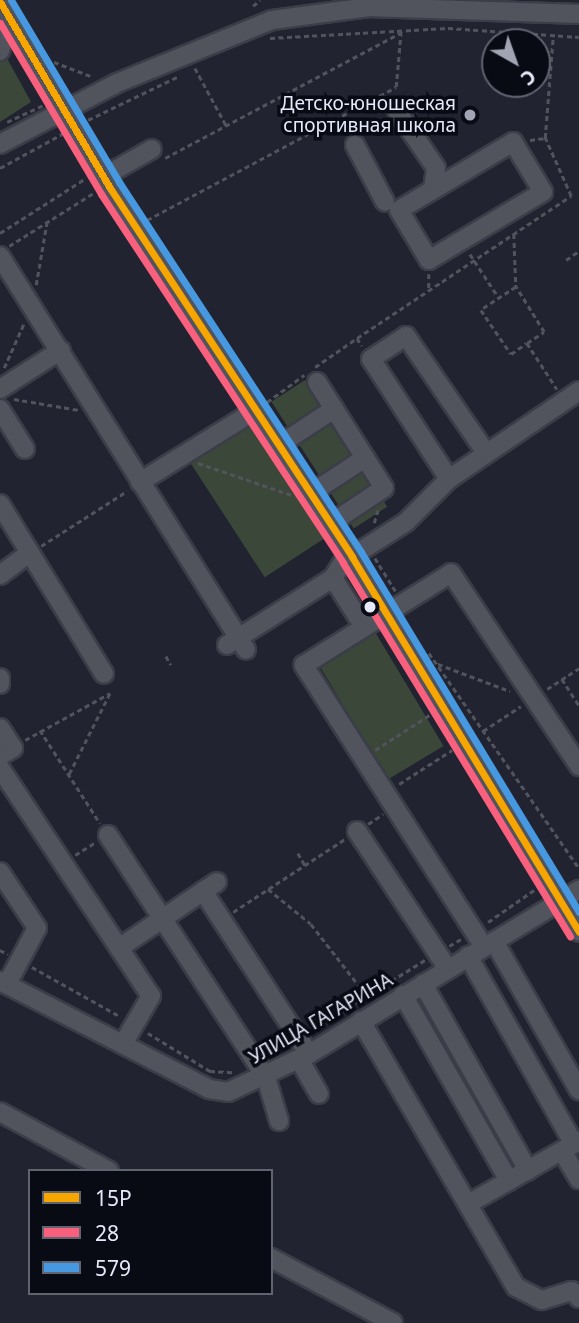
<!DOCTYPE html>
<meta charset="utf-8">
<style>
body{margin:0}
#map{position:relative;width:579px;height:1323px;overflow:hidden;background:#212430;font-family:"Noto Sans",sans-serif}
div>[style]{position:absolute}
[style*='--x']{left:calc(var(--x)*1px);top:calc(var(--y)*1px);width:calc(var(--w)*1px);rotate:calc(var(--a)*1deg)}
.green>*{inset:0;background:#3a4739;transform-origin:0 0}
.path>*{height:2.5px;margin-top:-1.25px;transform-origin:0;background:repeating-linear-gradient(90deg,#51545c 0 5px,transparent 0 8.5px)}
.roads{filter:drop-shadow(2px 0 #3b3e48) drop-shadow(-2px 0 #3b3e48) drop-shadow(0 2px #3b3e48) drop-shadow(0 -2px #3b3e48)}
.minor>*{height:18px;margin:-9px;padding:0 9px;transform-origin:9px;border-radius:9px;background:#52545d}
.bus-1>*{height:7px;margin:-3.5px;padding:0 3.5px;transform-origin:3.5px;border-radius:3.5px;background:#f7a600}
.bus-2>*{height:7px;margin:-3.5px;padding:0 3.5px;transform-origin:3.5px;border-radius:3.5px;background:#f8607d}
.bus-3>*{height:7px;margin:-3.5px;padding:0 3.5px;transform-origin:3.5px;border-radius:3.5px;background:#4699e1}
.dots>*{width:19px;height:19px;translate:-50% -50%;box-sizing:border-box;border:4px solid #080a14;border-radius:50%}
span{translate:-50% -50%;white-space:nowrap;text-align:center;line-height:1.15;-webkit-text-stroke:7px #080a14;paint-order:stroke}
.poi-label{font-size:19px;color:#e5e9f9}
.right{translate:-100% -50%;text-align:right}
.street-label{font-size:19px;color:#e5e9f9}
.legend{position:absolute;left:28px;top:1169px;width:245px;height:126px;box-sizing:border-box;background:#080a14;border:2px solid #606370;margin:0;padding:9px 12px;list-style:none;font-size:21px;color:#e5e9f9}
.legend li{display:flex;align-items:center;gap:14px;height:35px}
.legend b{width:35px;border:2px solid #606370}
.north{position:absolute;left:481px;top:28px;width:70px;height:70px;box-sizing:border-box;background:#080a14;border:2px solid #606370;border-radius:50%;rotate:140deg;font-size:19px;font-weight:700;line-height:28px;text-align:center;color:#e5e9f9}
.north::after{content:'';display:block;margin:auto;width:24px;height:32px;background:#a0a4b3;clip-path:polygon(50% 0,100% 100%,50% 72%,0 100%)}
</style>
<div id="map">
<div class="green">
<i style="clip-path:polygon(3px 51px,31px 102px,0 122px,0 62px)"></i>
<i style="left:305px;top:380px;width:151px;height:40px;rotate:57deg"></i>
<i style="left:251px;top:424px;width:136px;height:72px;rotate:57deg"></i>
<i style="left:375px;top:632px;width:133px;height:65px;rotate:59deg"></i>
</div>
<div class="path">
<i style="--x:253;--y:6;--w:9;--a:-41"></i>
<i style="--x:270;--y:38;--w:178;--a:-3.2"></i>
<i style="--x:448;--y:28;--w:131;--a:3.9"></i>
<i style="--x:54;--y:62;--w:39;--a:21"></i>
<i style="--x:195;--y:68;--w:65;--a:61.5"></i>
<i style="--x:88;--y:120;--w:99;--a:-25.8"></i>
<i style="--x:7;--y:122;--w:40;--a:-25"></i>
<i style="--x:530;--y:140;--w:15;--a:-8"></i>
<i style="--x:165;--y:158;--w:266;--a:-28"></i>
<i style="--x:0;--y:168;--w:71;--a:-28.7"></i>
<i style="--x:147;--y:220;--w:282;--a:-28.1"></i>
<i style="--x:396;--y:87;--w:57;--a:-85"></i>
<i style="--x:0;--y:233;--w:102;--a:-32.6"></i>
<i style="--x:514;--y:234;--w:53;--a:87.8"></i>
<i style="--x:9;--y:246;--w:102;--a:-32.1"></i>
<i style="--x:470;--y:254;--w:53;--a:56.6"></i>
<i style="--x:566;--y:260;--w:16;--a:-35"></i>
<i style="--x:429;--y:274;--w:14;--a:90"></i>
<i style="--x:36;--y:285;--w:65;--a:-80.2"></i>
<i style="--x:357;--y:338;--w:257;--a:-33.6"></i>
<i style="--x:571;--y:196;--w:64;--a:-114.1"></i>
<i style="--x:545;--y:138;--w:102;--a:-85.5"></i>
<i style="--x:527;--y:343;--w:20;--a:-33"></i>
<i style="--x:544;--y:332;--w:53;--a:-121.9"></i>
<i style="--x:516;--y:287;--w:42;--a:146.7"></i>
<i style="--x:481;--y:310;--w:53;--a:55.7"></i>
<i style="--x:511;--y:354;--w:19;--a:-35"></i>
<i style="--x:527;--y:343;--w:55;--a:56.9"></i>
<i style="--x:315;--y:367;--w:51;--a:-34.6"></i>
<i style="--x:357;--y:338;--w:9;--a:58"></i>
<i style="--x:4;--y:368;--w:49;--a:-66"></i>
<i style="--x:14;--y:399;--w:66;--a:9.6"></i>
<i style="--x:267;--y:402;--w:46;--a:-36.1"></i>
<i style="--x:198;--y:463;--w:102;--a:18.8"></i>
<i style="--x:374;--y:523;--w:14;--a:-73"></i>
<i style="--x:41;--y:546;--w:102;--a:-32.6"></i>
<i style="--x:375;--y:558;--w:39;--a:58"></i>
<i style="--x:429;--y:653;--w:262;--a:55.1"></i>
<i style="--x:166;--y:656;--w:10;--a:61"></i>
<i style="--x:438;--y:664;--w:77;--a:20.6"></i>
<i style="--x:562;--y:679;--w:31;--a:57"></i>
<i style="--x:547;--y:689;--w:38;--a:-33"></i>
<i style="--x:40;--y:730;--w:111;--a:57.2"></i>
<i style="--x:483;--y:731;--w:45;--a:-33.3"></i>
<i style="--x:25;--y:740;--w:97;--a:-28.9"></i>
<i style="--x:375;--y:750;--w:67;--a:-32.7"></i>
<i style="--x:69;--y:774;--w:91;--a:-63.2"></i>
<i style="--x:399;--y:784;--w:63;--a:-32.7"></i>
<i style="--x:368;--y:824;--w:18;--a:-34"></i>
<i style="--x:298;--y:853;--w:14;--a:60"></i>
<i style="--x:75;--y:855;--w:25;--a:-32"></i>
<i style="--x:268;--y:889;--w:55;--a:39.1"></i>
<i style="--x:311;--y:924;--w:91;--a:52.1"></i>
<i style="--x:233;--y:912;--w:134;--a:-33.1"></i>
<i style="--x:488;--y:922;--w:56;--a:-34.8"></i>
<i style="--x:449;--y:946;--w:14;--a:-30"></i>
<i style="--x:0;--y:950;--w:9;--a:27"></i>
<i style="--x:32;--y:967;--w:102;--a:29.3"></i>
<i style="--x:312;--y:1030;--w:133;--a:-31.8"></i>
<i style="--x:148;--y:1033;--w:73;--a:31.5"></i>
<i style="--x:210;--y:1071;--w:22;--a:3"></i>
</div>
<div class="roads">
<div class="minor">
<i style="--x:0;--y:2;--w:216;--a:59.4"></i>
<i style="--x:110;--y:188;--w:441;--a:56.7"></i>
<i style="--x:352;--y:557;--w:438;--a:58.8"></i>
<i style="--x:0;--y:51;--w:34;--a:-75"></i>
<i style="--x:397;--y:111;--w:69;--a:55.6"></i>
<i style="--x:436;--y:168;--w:22;--a:98"></i>
<i style="--x:513;--y:142;--w:58;--a:59"></i>
<i style="--x:543;--y:192;--w:133;--a:149.2"></i>
<i style="--x:429;--y:260;--w:58;--a:-121"></i>
<i style="--x:399;--y:210;--w:133;--a:-30.8"></i>
<i style="--x:0;--y:144;--w:132;--a:-27.5"></i>
<i style="--x:117;--y:83;--w:167;--a:-22.1"></i>
<i style="--x:272;--y:20;--w:98;--a:-7.6"></i>
<i style="--x:369;--y:7;--w:210;--a:1.9"></i>
<i style="--x:355;--y:145;--w:64;--a:62.2"></i>
<i style="--x:103;--y:177;--w:56;--a:-29.7"></i>
<i style="--x:0;--y:256;--w:464;--a:58"></i>
<i style="--x:317;--y:382;--w:125;--a:57.7"></i>
<i style="--x:384;--y:488;--w:65;--a:146.3"></i>
<i style="--x:0;--y:389;--w:72;--a:-32.6"></i>
<i style="--x:0;--y:409;--w:47;--a:58"></i>
<i style="--x:279;--y:445;--w:66;--a:-33.2"></i>
<i style="--x:449;--y:479;--w:143;--a:-123"></i>
<i style="--x:371;--y:359;--w:42;--a:-33.3"></i>
<i style="--x:406;--y:336;--w:142;--a:55.6"></i>
<i style="--x:140;--y:482;--w:137;--a:-31.8"></i>
<i style="--x:310;--y:494;--w:66;--a:-33.2"></i>
<i style="--x:0;--y:504;--w:199;--a:58.5"></i>
<i style="--x:0;--y:575;--w:36;--a:-37"></i>
<i style="--x:333;--y:578;--w:58;--a:57.7"></i>
<i style="--x:227;--y:645;--w:125;--a:-32.3"></i>
<i style="--x:333;--y:578;--w:19;--a:-58"></i>
<i style="--x:343;--y:562;--w:75;--a:-32.4"></i>
<i style="--x:406;--y:522;--w:61;--a:-45"></i>
<i style="--x:449;--y:479;--w:157;--a:-34.1"></i>
<i style="--x:0;--y:678;--w:6;--a:90"></i>
<i style="--x:0;--y:728;--w:24;--a:57"></i>
<i style="--x:13;--y:748;--w:15;--a:148"></i>
<i style="--x:0;--y:768;--w:273;--a:56.5"></i>
<i style="--x:151;--y:996;--w:56;--a:120.3"></i>
<i style="--x:357;--y:831;--w:165;--a:56.6"></i>
<i style="--x:108;--y:835;--w:289;--a:56.9"></i>
<i style="--x:266;--y:1077;--w:46;--a:73.5"></i>
<i style="--x:0;--y:872;--w:67;--a:56.5"></i>
<i style="--x:37;--y:928;--w:64;--a:118.2"></i>
<i style="--x:203;--y:891;--w:194;--a:57"></i>
<i style="--x:494;--y:941;--w:172;--a:60.3"></i>
<i style="--x:484;--y:947;--w:335;--a:-122.6"></i>
<i style="--x:304;--y:665;--w:173;--a:-32"></i>
<i style="--x:451;--y:573;--w:232;--a:56.4"></i>
<i style="--x:119;--y:948;--w:118;--a:-34"></i>
<i style="--x:468;--y:956;--w:216;--a:60.6"></i>
<i style="--x:0;--y:981;--w:235;--a:27.3"></i>
<i style="--x:209;--y:1089;--w:19;--a:9"></i>
<i style="--x:228;--y:1092;--w:89;--a:-25.1"></i>
<i style="--x:309;--y:1054;--w:316;--a:-31.3"></i>
<i style="--x:423;--y:984;--w:214;--a:60.6"></i>
<i style="--x:403;--y:995;--w:214;--a:60.3"></i>
<i style="--x:361;--y:1021;--w:308;--a:59.8"></i>
<i style="--x:516;--y:1287;--w:29;--a:27"></i>
<i style="--x:542;--y:1300;--w:31;--a:-17"></i>
<i style="--x:572;--y:1291;--w:10;--a:45"></i>
<i style="--x:299;--y:1059;--w:40;--a:60.3"></i>
<i style="--x:0;--y:1112;--w:124;--a:28.4"></i>
<i style="--x:562;--y:1151;--w:33;--a:59"></i>
<i style="--x:468;--y:1204;--w:128;--a:-29.6"></i>
<i style="--x:271;--y:1258;--w:138;--a:28"></i>
</div>
</div>
<div class="bus-1">
<i style="--x:0;--y:2;--w:216;--a:59.4"></i>
<i style="--x:110;--y:188;--w:441;--a:56.7"></i>
<i style="--x:352;--y:557;--w:438;--a:58.8"></i>
</div>
<div class="bus-2">
<i style="--x:0;--y:23;--w:199;--a:59.4"></i>
<i style="--x:101;--y:194;--w:441;--a:56.7"></i>
<i style="--x:343;--y:563;--w:437;--a:58.7"></i>
</div>
<div class="bus-3">
<i style="--x:11;--y:0;--w:212;--a:59.3"></i>
<i style="--x:119;--y:182;--w:442;--a:56.8"></i>
<i style="--x:361;--y:552;--w:421;--a:58.8"></i>
</div>
<div class="dots">
<i style="left:470px;top:115px;background:#a0a4b3"></i>
<i style="left:370px;top:607px;background:#e5e9f9"></i>
</div>
<div class="poi-label">
<span class="right" style="left:456px;top:115px">Детско-юношеская<br>спортивная школа</span>
</div>
<div class="street-label">
<span style="left:321px;top:1019px;rotate:-30deg">УЛИЦА ГАГАРИНА</span>
</div>
<ul class="legend">
<li><b style="height:9px;background:#f7a600"></b>15Р</li>
<li><b style="height:9px;background:#f8607d"></b>28</li>
<li><b style="height:9px;background:#4699e1"></b>579</li>
</ul>
<div class="north">С</div>
</div>
